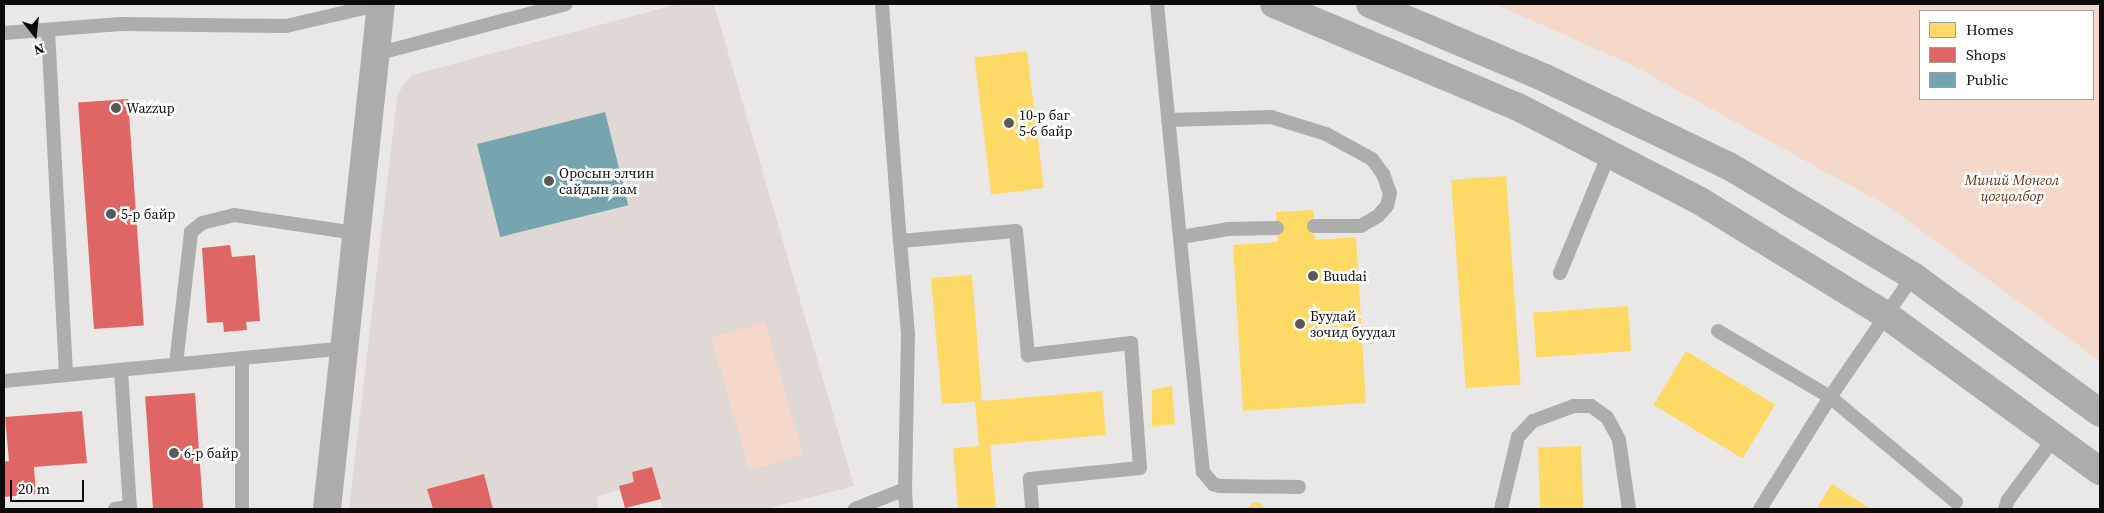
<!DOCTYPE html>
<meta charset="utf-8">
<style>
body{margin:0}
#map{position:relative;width:2104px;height:513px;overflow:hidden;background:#eae8e6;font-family:"Source Serif 4",serif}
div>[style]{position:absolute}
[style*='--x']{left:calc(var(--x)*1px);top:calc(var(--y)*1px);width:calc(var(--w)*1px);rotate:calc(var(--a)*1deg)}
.built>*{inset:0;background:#dfd8d5}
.green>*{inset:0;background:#f4d8c9;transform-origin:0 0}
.homes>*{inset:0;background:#ffd966;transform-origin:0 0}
.shops>*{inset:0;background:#e06666;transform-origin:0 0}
.public>*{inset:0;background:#76a5af;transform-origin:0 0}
.lane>*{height:14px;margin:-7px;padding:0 7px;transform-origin:7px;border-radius:7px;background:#aeadad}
.secondary>*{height:28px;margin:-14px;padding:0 14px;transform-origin:14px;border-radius:14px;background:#aeacab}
.dots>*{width:14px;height:14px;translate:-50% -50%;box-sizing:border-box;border:2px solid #fff;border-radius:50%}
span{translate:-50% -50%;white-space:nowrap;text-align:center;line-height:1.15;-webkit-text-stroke:5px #fff;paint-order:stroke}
.poi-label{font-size:14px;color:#0d0c0b}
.left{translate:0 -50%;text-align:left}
.park-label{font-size:14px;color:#652e0d;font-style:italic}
.frame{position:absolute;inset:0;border:5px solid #0d0c0b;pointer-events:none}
.legend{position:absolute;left:1919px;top:10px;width:175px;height:90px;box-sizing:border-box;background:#fff;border:1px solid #9e9e9d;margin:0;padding:6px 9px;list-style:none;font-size:15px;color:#0d0c0b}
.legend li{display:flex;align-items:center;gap:10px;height:25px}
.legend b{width:25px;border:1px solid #9e9e9d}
.north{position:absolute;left:10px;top:10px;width:50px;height:50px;-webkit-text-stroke:4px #fff;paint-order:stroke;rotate:164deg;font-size:14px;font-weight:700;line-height:20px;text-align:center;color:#0d0c0b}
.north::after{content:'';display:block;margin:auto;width:18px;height:22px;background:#0d0c0b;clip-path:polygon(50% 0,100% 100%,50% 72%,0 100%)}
.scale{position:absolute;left:10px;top:480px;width:74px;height:22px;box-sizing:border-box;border:2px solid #0d0c0b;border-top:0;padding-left:6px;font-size:15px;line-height:18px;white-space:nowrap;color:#0d0c0b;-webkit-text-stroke:4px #fff;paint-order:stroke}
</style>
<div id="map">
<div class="built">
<i style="clip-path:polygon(678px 4px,714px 4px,854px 486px,766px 509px,663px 509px,660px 499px,625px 508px,620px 490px,597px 496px,598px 509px,349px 509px,397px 98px,403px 85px,412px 75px)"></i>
</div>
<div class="green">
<i style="clip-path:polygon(evenodd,1495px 4px,2100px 4px,2100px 361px,1889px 207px,1630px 64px,1495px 4px,1920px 11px,2093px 11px,2093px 99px,1920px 99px,1920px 11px)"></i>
<i style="left:765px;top:322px;width:138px;height:56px;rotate:74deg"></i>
</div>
<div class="homes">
<i style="left:1027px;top:51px;width:138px;height:53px;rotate:83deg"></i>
<i style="left:1506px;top:176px;width:209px;height:55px;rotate:86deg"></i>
<i style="clip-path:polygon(1313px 210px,1315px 240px,1356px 237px,1366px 403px,1243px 411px,1233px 245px,1278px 242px,1276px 212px)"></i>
<i style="clip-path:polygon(972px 275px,982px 401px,1102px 391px,1106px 435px,990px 445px,996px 509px,958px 509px,953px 448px,979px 446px,975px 402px,942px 404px,931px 278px)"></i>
<i style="left:1628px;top:306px;width:45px;height:95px;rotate:86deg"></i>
<i style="left:1686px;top:351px;width:104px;height:63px;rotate:31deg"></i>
<i style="clip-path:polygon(1172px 386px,1175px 424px,1152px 427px,1152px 390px)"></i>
<i style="left:1581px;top:446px;width:63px;height:43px;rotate:88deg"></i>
<i style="clip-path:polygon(1832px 484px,1871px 509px,1816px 509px)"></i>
<i style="clip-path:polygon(1253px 503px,1260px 503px,1266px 509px,1246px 509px)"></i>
</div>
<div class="shops">
<i style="left:128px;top:99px;width:227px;height:50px;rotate:86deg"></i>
<i style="clip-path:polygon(230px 245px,232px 257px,255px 255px,260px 321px,246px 322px,247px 330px,224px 332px,223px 322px,207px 323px,202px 248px)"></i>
<i style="left:195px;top:393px;width:116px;height:50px;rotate:86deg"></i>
<i style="clip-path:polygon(82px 411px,87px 463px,34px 467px,36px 494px,4px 497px,4px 462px,9px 461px,5px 417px)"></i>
<i style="clip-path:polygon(652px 467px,661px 499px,625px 508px,619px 486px,634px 482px,632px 472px)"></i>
<i style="clip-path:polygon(484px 474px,493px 509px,433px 509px,427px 489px)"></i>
</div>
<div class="public">
<i style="left:605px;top:112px;width:96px;height:132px;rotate:76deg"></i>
</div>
<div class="lane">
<i style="--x:882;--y:4;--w:238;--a:85.7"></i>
<i style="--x:900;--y:241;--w:116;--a:-4.9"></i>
<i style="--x:1016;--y:231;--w:125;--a:84.5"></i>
<i style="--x:1028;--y:355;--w:104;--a:-6.6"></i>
<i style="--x:1131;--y:343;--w:125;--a:85.9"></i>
<i style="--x:1140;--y:468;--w:111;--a:174.3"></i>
<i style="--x:1030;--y:479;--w:30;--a:86"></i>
<i style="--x:1157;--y:4;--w:470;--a:84.4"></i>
<i style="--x:1203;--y:472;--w:16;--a:50"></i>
<i style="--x:1213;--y:484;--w:7;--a:16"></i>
<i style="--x:1220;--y:486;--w:79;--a:0.7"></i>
<i style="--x:48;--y:30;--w:345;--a:87"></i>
<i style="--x:4;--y:33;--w:117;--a:-4.4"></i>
<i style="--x:121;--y:24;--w:165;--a:0.7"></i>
<i style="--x:286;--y:26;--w:98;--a:-13"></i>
<i style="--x:376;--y:54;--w:196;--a:-14.7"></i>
<i style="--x:1168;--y:120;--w:103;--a:-1.7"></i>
<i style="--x:1271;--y:117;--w:58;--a:17.2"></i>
<i style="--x:1326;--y:134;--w:52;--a:28.5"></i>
<i style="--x:1372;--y:159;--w:19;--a:54"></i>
<i style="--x:1383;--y:174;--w:20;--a:70"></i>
<i style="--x:1390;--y:193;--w:13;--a:103"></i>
<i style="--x:1387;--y:206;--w:13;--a:132"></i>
<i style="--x:1378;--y:216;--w:20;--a:150"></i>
<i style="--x:1361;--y:226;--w:47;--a:180"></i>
<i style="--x:1181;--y:237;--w:49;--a:-9.5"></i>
<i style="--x:1229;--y:229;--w:48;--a:-1.2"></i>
<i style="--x:1560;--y:273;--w:129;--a:-67.6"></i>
<i style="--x:1913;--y:276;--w:147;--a:124.4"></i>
<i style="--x:1830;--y:397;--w:164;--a:39.8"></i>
<i style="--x:1718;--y:331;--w:130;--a:30.5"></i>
<i style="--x:1830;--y:397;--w:132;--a:122"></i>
<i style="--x:242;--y:358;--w:151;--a:90"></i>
<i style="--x:176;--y:364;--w:133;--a:-83.5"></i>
<i style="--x:191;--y:232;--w:14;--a:-39"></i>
<i style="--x:202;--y:223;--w:33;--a:-14"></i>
<i style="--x:234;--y:215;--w:123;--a:8.4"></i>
<i style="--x:121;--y:370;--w:139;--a:86.3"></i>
<i style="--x:4;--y:381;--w:342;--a:-5.5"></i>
<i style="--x:905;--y:489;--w:20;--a:87"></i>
<i style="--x:115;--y:509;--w:15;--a:-8"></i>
<i style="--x:855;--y:509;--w:54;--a:-21.8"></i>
<i style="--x:905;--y:489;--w:155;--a:-88.9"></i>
<i style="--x:908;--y:334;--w:93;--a:-94.9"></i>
<i style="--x:1501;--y:509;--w:74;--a:-76.7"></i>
<i style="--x:1518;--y:437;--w:22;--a:-47"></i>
<i style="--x:1533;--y:421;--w:44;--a:-20.1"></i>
<i style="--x:1574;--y:406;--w:17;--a:0"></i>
<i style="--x:1591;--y:406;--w:19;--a:35"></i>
<i style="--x:1607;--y:417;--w:26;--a:62"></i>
<i style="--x:1619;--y:440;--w:70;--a:81.8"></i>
<i style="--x:2005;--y:509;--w:9;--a:-72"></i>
<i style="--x:2008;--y:500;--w:79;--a:-53.3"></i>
</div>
<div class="secondary">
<i style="--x:1274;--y:4;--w:265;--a:22.9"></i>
<i style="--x:1518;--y:107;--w:205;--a:27.3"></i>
<i style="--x:1700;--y:201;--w:218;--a:31.5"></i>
<i style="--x:1886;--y:315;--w:265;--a:36.1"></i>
<i style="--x:1370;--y:4;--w:190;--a:22.9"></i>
<i style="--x:1545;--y:78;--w:204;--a:25.6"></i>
<i style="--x:1729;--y:166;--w:214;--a:30.9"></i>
<i style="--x:1913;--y:276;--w:232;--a:36.2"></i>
<i style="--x:327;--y:509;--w:508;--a:-83.9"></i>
</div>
<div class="dots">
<i style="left:116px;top:108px;background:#5a5958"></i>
<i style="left:1009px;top:123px;background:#5a5958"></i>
<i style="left:549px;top:181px;background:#5a5958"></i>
<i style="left:111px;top:214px;background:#5a5958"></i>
<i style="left:1313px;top:276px;background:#5a5958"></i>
<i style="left:1300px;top:324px;background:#5a5958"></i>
<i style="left:174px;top:453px;background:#5a5958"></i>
</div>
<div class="poi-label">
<span class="left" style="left:126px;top:108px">Wazzup</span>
<span class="left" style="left:1019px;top:123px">10-р баг<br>5-6 байр</span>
<span class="left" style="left:559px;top:181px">Оросын элчин<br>сайдын яам</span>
<span class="left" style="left:121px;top:214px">5-р байр</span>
<span class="left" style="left:1323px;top:276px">Buudai</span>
<span class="left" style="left:1310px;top:324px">Буудай<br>зочид буудал</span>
<span class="left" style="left:184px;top:453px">6-р байр</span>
</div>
<div class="park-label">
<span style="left:2012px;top:188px">Миний Монгол<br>цогцолбор</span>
</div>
<div class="frame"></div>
<ul class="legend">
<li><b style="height:14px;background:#ffd966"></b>Homes</li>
<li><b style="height:14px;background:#e06666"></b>Shops</li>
<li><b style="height:14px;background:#76a5af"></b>Public</li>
</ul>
<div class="north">N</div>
<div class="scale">20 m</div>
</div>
